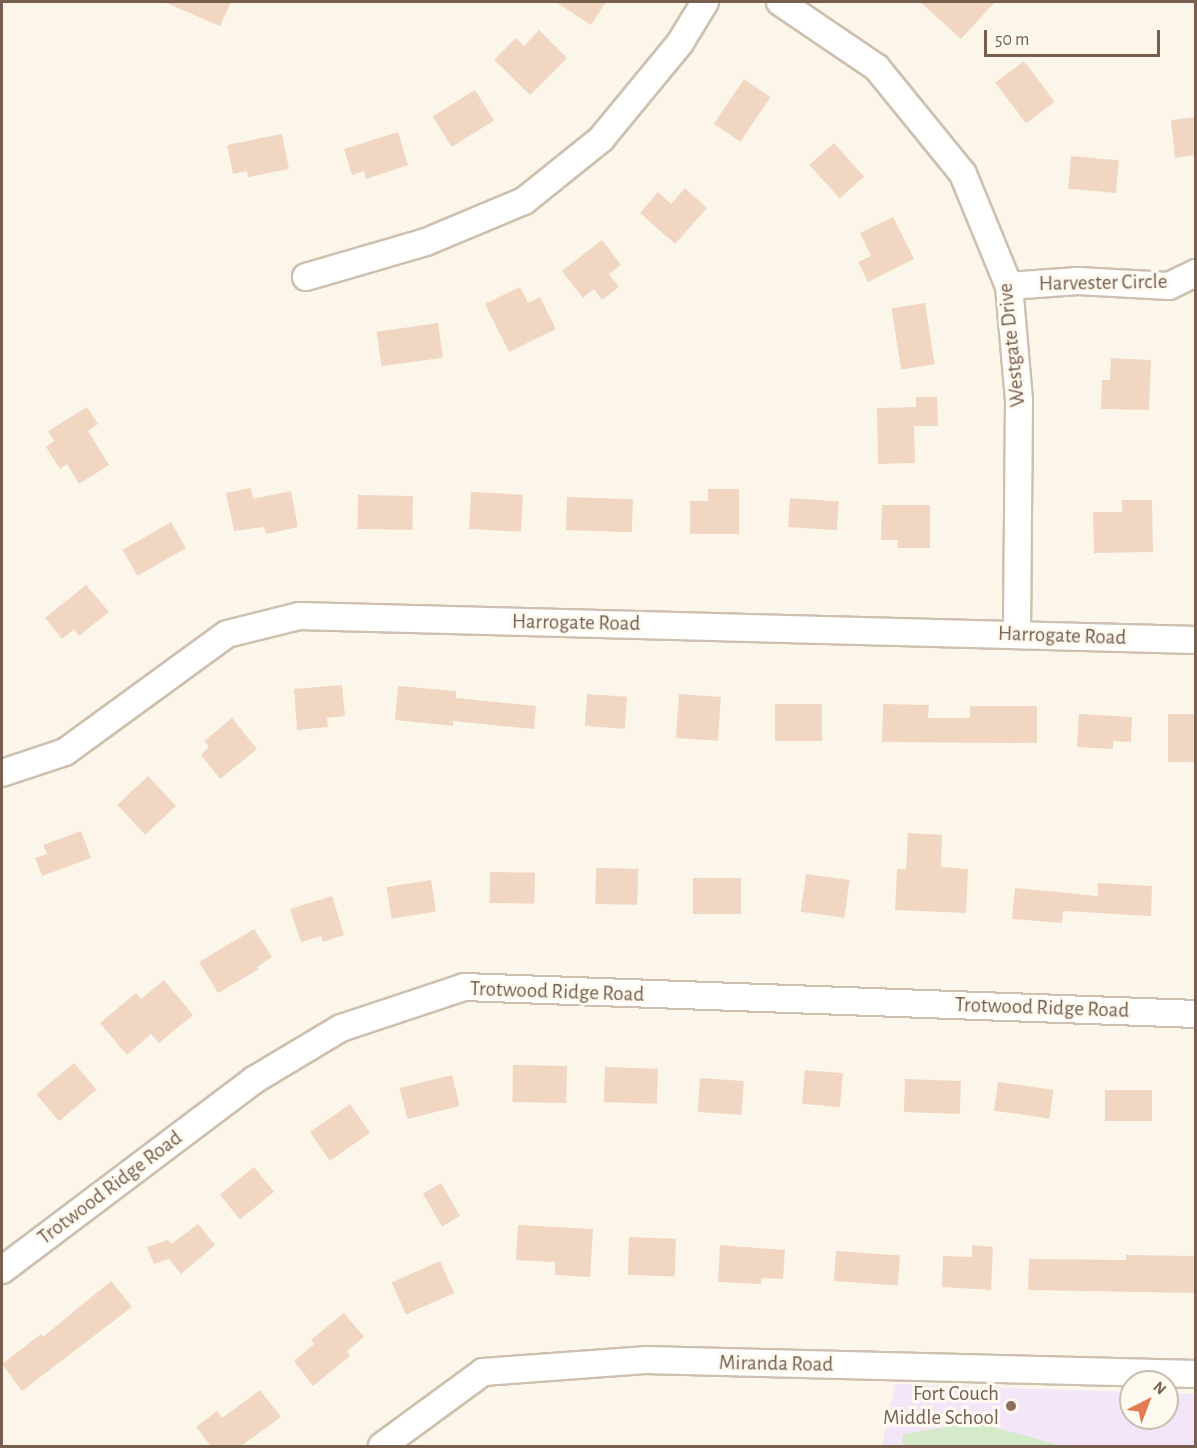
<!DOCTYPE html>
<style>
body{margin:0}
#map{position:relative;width:1197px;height:1448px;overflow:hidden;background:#fcf6ea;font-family:"Alegreya Sans",sans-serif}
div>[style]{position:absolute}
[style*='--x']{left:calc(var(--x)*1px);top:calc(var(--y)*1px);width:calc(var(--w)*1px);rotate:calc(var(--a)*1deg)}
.education>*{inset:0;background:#f3e6f9}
.green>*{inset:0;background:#d4eac8}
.building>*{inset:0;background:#f1d7c2;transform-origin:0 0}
.roads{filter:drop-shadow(2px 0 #cebfaf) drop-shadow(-2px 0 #cebfaf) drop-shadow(0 2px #cebfaf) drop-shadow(0 -2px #cebfaf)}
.street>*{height:26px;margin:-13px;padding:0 13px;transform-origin:13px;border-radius:13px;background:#fff}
.dots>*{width:16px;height:16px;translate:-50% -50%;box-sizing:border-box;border:3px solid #fffaf0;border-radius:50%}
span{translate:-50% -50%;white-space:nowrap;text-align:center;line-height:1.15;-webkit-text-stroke:6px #fffaf0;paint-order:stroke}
.street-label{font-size:21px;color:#775e4d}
.education-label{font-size:21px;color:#785e54}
.right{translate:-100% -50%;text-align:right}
.frame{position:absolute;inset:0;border:3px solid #775e4d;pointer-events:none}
.north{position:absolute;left:1119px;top:1370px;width:60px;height:60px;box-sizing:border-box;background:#fffaf0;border:2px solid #c9bcaf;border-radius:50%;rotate:42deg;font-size:16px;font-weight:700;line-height:24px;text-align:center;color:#775e4d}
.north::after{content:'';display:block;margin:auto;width:21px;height:27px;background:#e27b53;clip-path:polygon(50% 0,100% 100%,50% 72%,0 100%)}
.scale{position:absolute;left:984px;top:30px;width:176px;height:27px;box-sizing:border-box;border:3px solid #775e4d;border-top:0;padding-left:8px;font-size:18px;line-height:21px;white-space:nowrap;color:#775e4d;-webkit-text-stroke:4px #fffaf0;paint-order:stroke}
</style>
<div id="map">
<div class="education">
<i style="clip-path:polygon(895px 1384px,1131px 1392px,1131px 1418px,1167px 1418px,1167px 1393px,1195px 1394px,1195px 1446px,882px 1446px)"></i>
</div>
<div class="green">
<i style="clip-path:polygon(975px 1422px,1062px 1446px,902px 1446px,903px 1434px)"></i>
</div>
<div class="building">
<i style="clip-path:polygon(164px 2px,231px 2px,220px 26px)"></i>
<i style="clip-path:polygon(556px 2px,606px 2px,591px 25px)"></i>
<i style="clip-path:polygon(920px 2px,995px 2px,961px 39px)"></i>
<i style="clip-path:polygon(539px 30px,567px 58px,530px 95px,494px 60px,516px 38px,524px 46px)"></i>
<i style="left:1024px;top:61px;width:51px;height:36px;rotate:53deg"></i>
<i style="left:744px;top:79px;width:32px;height:54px;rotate:34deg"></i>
<i style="left:475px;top:90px;width:36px;height:50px;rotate:58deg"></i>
<i style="clip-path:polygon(1196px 117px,1196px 155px,1175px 158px,1171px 120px)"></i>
<i style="clip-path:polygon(398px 132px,408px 165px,366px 179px,364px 171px,352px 175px,344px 149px)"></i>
<i style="clip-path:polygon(282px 134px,289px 169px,248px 177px,247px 171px,233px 174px,227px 145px)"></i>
<i style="left:834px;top:143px;width:45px;height:33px;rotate:48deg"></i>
<i style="left:1071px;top:156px;width:48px;height:33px;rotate:5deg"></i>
<i style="clip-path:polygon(685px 188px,707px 208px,675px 244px,640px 213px,658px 192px,671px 204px)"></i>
<i style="clip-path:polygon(893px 217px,914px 259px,868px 282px,858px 262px,871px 256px,860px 233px)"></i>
<i style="clip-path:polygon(602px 240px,621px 265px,609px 274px,619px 287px,602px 300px,594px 289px,583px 298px,562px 271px)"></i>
<i style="clip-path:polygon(520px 287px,528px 303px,540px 297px,556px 329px,509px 352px,485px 304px)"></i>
<i style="left:925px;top:303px;width:62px;height:34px;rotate:81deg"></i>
<i style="left:438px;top:323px;width:35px;height:62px;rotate:82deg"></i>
<i style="clip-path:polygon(1111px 358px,1151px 360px,1149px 410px,1101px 409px,1102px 380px,1110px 380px)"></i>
<i style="clip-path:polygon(916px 397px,937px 397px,938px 426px,914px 426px,915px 463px,878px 464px,877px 408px,916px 407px)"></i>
<i style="clip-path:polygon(87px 407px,98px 424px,88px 431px,109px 465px,79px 484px,67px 464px,60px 469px,46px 447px,54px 441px,48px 431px)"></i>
<i style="clip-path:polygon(251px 488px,253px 499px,291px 491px,298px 527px,266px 534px,264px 527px,234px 531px,226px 493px)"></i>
<i style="clip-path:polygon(708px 489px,739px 489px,739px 534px,690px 534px,690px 501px,708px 501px)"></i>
<i style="left:471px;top:492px;width:52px;height:37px;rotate:3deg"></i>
<i style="left:358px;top:495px;width:55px;height:34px;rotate:1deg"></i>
<i style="left:567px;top:497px;width:66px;height:33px;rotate:2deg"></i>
<i style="left:790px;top:498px;width:49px;height:29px;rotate:4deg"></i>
<i style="clip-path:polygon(1122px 500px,1152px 500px,1153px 552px,1094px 553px,1093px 512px,1122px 512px)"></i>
<i style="clip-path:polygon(882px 505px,930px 505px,930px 548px,898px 548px,898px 540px,881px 540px)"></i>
<i style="left:171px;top:522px;width:30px;height:56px;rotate:60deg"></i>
<i style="clip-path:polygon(86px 585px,109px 612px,79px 636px,74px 629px,62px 639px,45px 618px)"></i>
<i style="clip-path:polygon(342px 685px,345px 716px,327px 718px,328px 727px,297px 730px,294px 689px)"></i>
<i style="clip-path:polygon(398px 686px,456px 691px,456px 698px,536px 706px,534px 729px,453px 721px,453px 726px,395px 720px)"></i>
<i style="left:587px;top:694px;width:40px;height:32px;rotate:4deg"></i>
<i style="left:679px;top:694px;width:42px;height:44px;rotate:4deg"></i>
<i style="left:775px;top:704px;width:47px;height:37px"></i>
<i style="clip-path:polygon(883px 704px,929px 705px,928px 718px,970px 718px,970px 706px,1037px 706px,1037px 743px,882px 742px)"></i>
<i style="clip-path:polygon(1079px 714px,1132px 717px,1131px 742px,1113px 741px,1113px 749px,1077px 747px)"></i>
<i style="left:1168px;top:714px;width:28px;height:48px"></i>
<i style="clip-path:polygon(232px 718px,257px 749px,220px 779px,201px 755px,209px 747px,204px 741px)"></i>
<i style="left:148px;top:776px;width:41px;height:42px;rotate:47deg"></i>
<i style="clip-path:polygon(81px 831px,91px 858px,42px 876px,35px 858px,47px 854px,43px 845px)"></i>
<i style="clip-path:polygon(908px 833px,942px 835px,941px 867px,968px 869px,966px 913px,895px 910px,897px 869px,906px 869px)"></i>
<i style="left:596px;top:868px;width:42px;height:36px;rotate:1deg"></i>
<i style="left:490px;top:872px;width:45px;height:31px;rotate:1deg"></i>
<i style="left:806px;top:874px;width:44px;height:38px;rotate:8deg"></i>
<i style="left:693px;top:878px;width:48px;height:36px"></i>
<i style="left:431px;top:880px;width:32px;height:45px;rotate:81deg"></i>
<i style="clip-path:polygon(1098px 883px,1152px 886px,1151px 916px,1063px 911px,1062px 923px,1012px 919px,1015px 888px,1098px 896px)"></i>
<i style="clip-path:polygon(332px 896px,344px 935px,323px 942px,321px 936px,301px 942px,290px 909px)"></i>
<i style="clip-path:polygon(254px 929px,272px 957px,257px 967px,259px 969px,218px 993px,199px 962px)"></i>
<i style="clip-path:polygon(164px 980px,193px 1015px,159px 1043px,151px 1034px,127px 1055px,100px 1023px,136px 993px,141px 999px)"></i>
<i style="left:74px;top:1063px;width:35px;height:49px;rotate:50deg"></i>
<i style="left:513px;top:1065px;width:54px;height:37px;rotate:1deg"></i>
<i style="left:605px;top:1067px;width:53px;height:35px;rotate:2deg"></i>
<i style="left:805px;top:1070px;width:38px;height:34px;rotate:5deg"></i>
<i style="left:452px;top:1075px;width:32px;height:54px;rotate:76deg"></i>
<i style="left:700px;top:1078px;width:44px;height:34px;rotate:4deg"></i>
<i style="left:905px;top:1079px;width:56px;height:33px;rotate:2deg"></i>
<i style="left:998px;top:1082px;width:56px;height:29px;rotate:8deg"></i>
<i style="left:1105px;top:1090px;width:47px;height:31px"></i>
<i style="left:350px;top:1104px;width:35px;height:49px;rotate:55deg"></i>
<i style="left:254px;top:1167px;width:32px;height:44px;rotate:51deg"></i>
<i style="left:441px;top:1183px;width:38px;height:21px;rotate:60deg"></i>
<i style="clip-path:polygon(198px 1224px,215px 1245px,181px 1274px,169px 1259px,154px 1264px,147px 1247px,168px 1240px,171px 1244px)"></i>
<i style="clip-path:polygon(518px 1225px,593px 1229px,590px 1277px,555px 1275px,555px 1262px,516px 1260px)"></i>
<i style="left:629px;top:1237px;width:47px;height:38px;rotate:2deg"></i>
<i style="clip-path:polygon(720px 1245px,785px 1250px,783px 1279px,761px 1278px,761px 1284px,718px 1282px)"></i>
<i style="clip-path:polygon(972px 1245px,993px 1247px,991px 1290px,942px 1287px,943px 1256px,972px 1257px)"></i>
<i style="left:836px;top:1251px;width:64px;height:30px;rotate:4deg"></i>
<i style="clip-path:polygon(1126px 1255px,1196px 1256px,1196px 1293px,1028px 1290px,1029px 1259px,1126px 1260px)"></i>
<i style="left:440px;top:1261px;width:35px;height:53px;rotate:66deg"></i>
<i style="clip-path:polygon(111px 1281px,132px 1307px,22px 1391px,2px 1364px,41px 1334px,43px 1337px)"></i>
<i style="clip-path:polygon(344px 1313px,364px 1337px,347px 1351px,350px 1356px,313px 1386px,294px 1361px,314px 1344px,311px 1340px)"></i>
<i style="clip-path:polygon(260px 1390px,281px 1417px,241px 1446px,211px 1446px,196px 1427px,217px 1411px,222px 1418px)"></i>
</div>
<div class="roads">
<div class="street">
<i style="--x:780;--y:2;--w:117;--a:34.2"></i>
<i style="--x:877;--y:68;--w:136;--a:50.9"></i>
<i style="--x:963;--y:174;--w:121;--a:67.7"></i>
<i style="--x:1009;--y:286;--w:115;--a:85"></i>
<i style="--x:1019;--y:401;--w:233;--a:90.5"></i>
<i style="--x:306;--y:277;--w:125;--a:-16.3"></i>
<i style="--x:426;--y:242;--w:106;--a:-22.7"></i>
<i style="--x:524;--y:201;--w:99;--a:-38.8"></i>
<i style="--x:601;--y:139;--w:124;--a:-50.5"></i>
<i style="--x:680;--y:43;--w:48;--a:-58.6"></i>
<i style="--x:1009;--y:286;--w:69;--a:-4.1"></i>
<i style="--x:1078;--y:281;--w:91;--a:3.1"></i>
<i style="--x:1169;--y:286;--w:30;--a:-26"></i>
<i style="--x:2;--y:773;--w:66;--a:-18.4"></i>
<i style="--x:65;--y:752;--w:200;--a:-36.1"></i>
<i style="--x:227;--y:634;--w:74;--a:-14"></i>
<i style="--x:299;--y:616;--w:897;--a:1.53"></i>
<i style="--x:2;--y:1270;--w:316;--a:-37"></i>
<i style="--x:254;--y:1080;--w:101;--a:-30.9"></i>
<i style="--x:341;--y:1028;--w:130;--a:-18.4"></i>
<i style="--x:464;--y:987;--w:732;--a:2.11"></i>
<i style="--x:382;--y:1446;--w:125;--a:-36.2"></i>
<i style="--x:483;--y:1372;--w:162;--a:-4.2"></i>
<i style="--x:645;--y:1360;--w:551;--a:1.46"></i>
</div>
</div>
<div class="dots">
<i style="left:1011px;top:1406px;background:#8d6e63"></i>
</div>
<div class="street-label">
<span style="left:1103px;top:283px;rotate:-1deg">Harvester Circle</span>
<span style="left:1012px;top:345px;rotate:-96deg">Westgate Drive</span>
<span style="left:576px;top:623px;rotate:1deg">Harrogate Road</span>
<span style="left:1062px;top:636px;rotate:2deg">Harrogate Road</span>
<span style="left:557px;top:992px;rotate:2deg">Trotwood Ridge Road</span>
<span style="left:1042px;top:1008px;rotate:2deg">Trotwood Ridge Road</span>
<span style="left:110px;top:1188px;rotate:-37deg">Trotwood Ridge Road</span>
<span style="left:776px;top:1364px;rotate:1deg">Miranda Road</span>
</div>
<div class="education-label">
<span class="right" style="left:999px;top:1406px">Fort Couch<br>Middle School</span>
</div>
<div class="frame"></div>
<div class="north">N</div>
<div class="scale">50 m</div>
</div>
